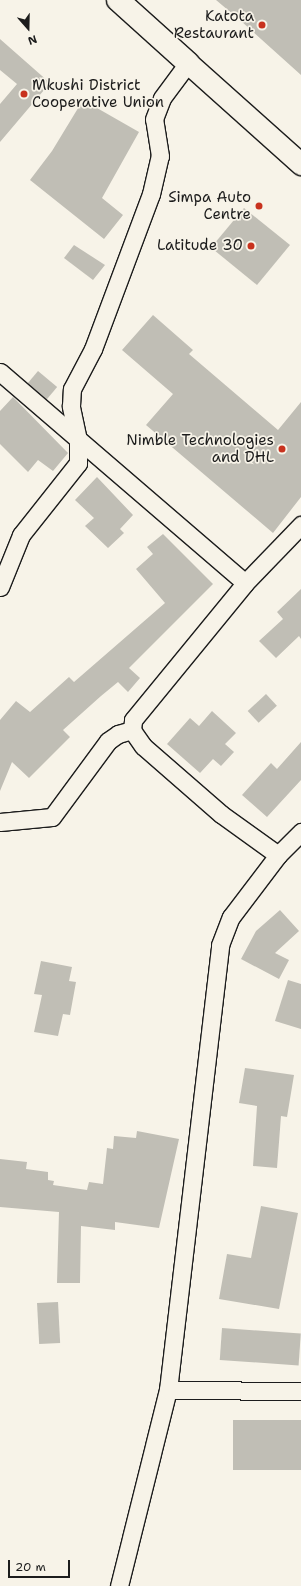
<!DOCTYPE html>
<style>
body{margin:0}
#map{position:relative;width:301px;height:1586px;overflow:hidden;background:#f7f3e8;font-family:"Shantell Sans",sans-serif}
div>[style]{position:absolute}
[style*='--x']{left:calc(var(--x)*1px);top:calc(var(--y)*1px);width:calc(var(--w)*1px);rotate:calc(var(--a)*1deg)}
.building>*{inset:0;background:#c0beb5;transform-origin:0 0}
.roads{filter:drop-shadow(1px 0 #1c1c1c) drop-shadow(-1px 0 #1c1c1c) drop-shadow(0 1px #1c1c1c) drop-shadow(0 -1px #1c1c1c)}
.minor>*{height:17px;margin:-8.5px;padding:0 8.5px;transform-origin:8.5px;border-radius:8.5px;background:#f7f3e8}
.tertiary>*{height:21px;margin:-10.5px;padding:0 10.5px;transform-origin:10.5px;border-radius:10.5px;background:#f7f3e8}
.secondary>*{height:22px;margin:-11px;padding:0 11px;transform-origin:11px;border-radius:11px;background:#f7f3e8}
.dots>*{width:11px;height:11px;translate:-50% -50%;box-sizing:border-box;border:2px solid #f7f3e8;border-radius:50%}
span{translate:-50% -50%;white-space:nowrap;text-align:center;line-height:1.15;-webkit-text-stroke:3.5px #f7f3e8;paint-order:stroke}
.poi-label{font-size:15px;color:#1c1c1c}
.right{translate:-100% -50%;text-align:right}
.left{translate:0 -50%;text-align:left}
.north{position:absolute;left:8px;top:8px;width:40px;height:40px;-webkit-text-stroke:3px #f7f3e8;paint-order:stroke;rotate:160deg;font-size:11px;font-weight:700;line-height:16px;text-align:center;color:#1c1c1c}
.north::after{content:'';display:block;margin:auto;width:14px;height:18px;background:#1c1c1c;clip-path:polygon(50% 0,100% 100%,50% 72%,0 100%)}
.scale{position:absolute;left:8px;top:1560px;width:62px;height:18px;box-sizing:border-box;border:2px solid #1c1c1c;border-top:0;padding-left:5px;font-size:12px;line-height:14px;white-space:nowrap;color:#1c1c1c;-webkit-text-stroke:3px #f7f3e8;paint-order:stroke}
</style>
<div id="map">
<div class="building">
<i style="clip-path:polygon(216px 0,301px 0,301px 75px,241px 21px)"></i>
<i style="clip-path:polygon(0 39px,50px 83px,0 142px,0 104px,17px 84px,0 70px)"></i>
<i style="clip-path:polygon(83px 100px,139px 132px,102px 198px,123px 215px,104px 239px,30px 180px,52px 151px)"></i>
<i style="clip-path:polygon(244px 208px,290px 245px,257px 285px,214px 250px,214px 244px)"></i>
<i style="clip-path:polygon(74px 245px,105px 265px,93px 280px,64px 258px)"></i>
<i style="clip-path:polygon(153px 315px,193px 350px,189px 354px,278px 430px,301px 402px,301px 497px,273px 533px,146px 425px,173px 394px,122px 350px)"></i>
<i style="left:38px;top:371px;width:25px;height:16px;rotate:40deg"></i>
<i style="clip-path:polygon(13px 397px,68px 453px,53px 471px,38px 460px,28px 472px,0 444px,0 411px)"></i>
<i style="clip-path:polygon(97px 477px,133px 515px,120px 529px,124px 533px,108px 548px,85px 526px,94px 518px,75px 500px)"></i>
<i style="clip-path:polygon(163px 534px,213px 584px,129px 668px,140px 678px,128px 692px,118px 682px,101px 696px,63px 730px,70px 737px,29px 778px,12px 762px,0 791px,0 720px,16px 701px,30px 712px,69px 677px,74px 682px,165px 603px,136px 569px,153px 554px,147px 547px)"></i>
<i style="clip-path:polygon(301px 589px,301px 639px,299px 636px,276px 658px,259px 641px,283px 619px,277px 612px)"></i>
<i style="left:266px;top:694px;width:16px;height:25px;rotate:47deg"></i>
<i style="clip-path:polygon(212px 711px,236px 733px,225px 744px,234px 752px,221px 766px,213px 759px,200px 773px,167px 744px,190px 718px,199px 726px)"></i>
<i style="clip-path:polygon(301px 742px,301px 780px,267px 817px,242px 795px,271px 763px,277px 769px)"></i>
<i style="clip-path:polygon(280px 910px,299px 931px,275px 953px,289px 960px,279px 979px,241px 959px,256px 931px)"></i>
<i style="clip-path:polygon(41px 961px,72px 967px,69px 981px,76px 982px,70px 1015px,63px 1014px,58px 1036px,34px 1032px,42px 995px,34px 994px)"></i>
<i style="clip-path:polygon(288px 980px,301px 984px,301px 1029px,275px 1021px)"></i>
<i style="clip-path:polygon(245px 1068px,294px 1075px,287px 1117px,281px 1116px,277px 1168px,253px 1166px,257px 1106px,239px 1103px)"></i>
<i style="clip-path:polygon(137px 1131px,179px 1139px,159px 1228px,115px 1222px,115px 1230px,81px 1226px,80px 1283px,57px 1283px,59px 1212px,0 1207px,0 1159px,27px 1162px,26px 1169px,48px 1172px,48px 1180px,54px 1181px,53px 1185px,87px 1190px,89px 1182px,103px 1184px,107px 1148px,113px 1149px,114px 1136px,136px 1138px)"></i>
<i style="clip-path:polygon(261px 1206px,298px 1213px,279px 1309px,219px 1299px,227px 1254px,251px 1258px)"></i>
<i style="left:58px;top:1302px;width:41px;height:21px;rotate:87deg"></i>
<i style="left:222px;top:1328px;width:79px;height:32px;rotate:4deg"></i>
<i style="left:301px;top:1420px;width:50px;height:68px;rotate:90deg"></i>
</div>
<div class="roads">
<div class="minor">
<i style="--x:0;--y:372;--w:323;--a:40.7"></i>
<i style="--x:0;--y:587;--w:56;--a:-68"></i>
<i style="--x:21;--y:535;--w:92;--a:-51.6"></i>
<i style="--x:78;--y:463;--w:23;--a:-90"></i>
<i style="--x:78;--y:440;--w:35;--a:-102"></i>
<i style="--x:71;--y:406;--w:17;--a:-87"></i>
<i style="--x:72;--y:389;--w:45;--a:-62.3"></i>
<i style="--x:93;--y:349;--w:165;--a:-69.5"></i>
<i style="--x:151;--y:194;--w:39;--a:-77"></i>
<i style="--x:160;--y:156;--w:37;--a:-99"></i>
<i style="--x:154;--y:119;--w:22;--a:-69"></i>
<i style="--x:162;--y:98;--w:44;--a:-53.4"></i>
<i style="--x:0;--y:822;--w:52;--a:-5.5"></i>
<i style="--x:52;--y:817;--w:94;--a:-53.6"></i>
<i style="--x:108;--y:741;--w:12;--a:-35"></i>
<i style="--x:118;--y:734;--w:15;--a:-16"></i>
<i style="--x:278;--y:855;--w:70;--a:-144.3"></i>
<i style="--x:221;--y:814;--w:103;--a:-138.9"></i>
<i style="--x:143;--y:746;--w:19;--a:-125"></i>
<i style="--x:132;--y:730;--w:10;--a:-84"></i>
<i style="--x:133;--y:720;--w:177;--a:-50.7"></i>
<i style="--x:245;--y:583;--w:81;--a:-46"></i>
<i style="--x:168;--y:1390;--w:448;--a:-83.3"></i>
<i style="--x:220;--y:945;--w:30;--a:-69"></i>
<i style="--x:231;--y:917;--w:78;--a:-52.8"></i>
<i style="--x:278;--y:855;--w:33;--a:-45"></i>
<i style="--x:119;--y:1586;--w:202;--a:-76"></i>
<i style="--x:168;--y:1390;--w:133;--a:0.4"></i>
</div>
<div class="tertiary">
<i style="--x:188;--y:63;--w:152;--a:41.8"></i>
</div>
<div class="secondary">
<i style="--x:118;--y:0;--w:94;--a:42"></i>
</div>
</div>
<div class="dots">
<i style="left:262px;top:25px;background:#c8321e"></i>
<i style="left:24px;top:94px;background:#c8321e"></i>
<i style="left:259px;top:206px;background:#c8321e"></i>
<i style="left:251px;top:246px;background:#c8321e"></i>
<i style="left:282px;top:449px;background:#c8321e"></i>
</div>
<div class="poi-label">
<span class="right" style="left:254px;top:25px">Katota<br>Restaurant</span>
<span class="left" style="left:32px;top:94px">Mkushi District<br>Cooperative Union</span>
<span class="right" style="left:251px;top:206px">Simpa Auto<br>Centre</span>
<span class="right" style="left:243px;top:246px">Latitude 30</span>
<span class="right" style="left:274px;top:449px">Nimble Technologies<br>and DHL</span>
</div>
<div class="north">N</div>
<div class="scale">20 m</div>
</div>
